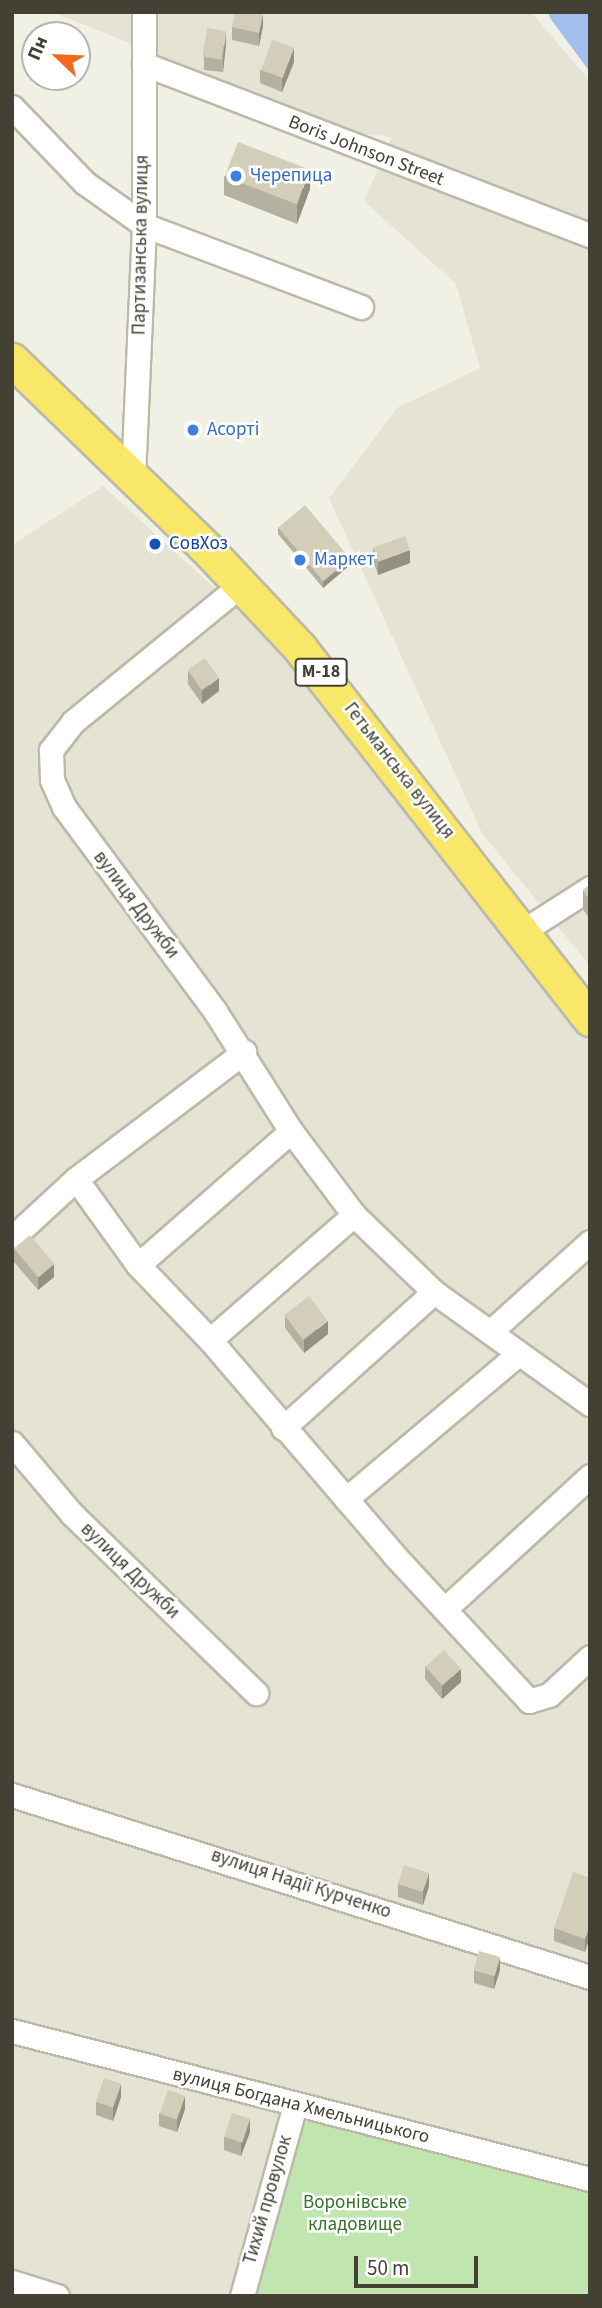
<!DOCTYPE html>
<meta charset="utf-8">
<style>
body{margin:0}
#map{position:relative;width:602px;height:2308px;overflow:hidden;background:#f1f0e4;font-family:"Source Sans 3",sans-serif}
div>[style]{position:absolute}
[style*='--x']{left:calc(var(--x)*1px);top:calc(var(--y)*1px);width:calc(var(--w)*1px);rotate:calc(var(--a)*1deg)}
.residential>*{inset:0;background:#e5e3d3}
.green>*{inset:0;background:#c0e5ae}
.water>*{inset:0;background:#a2beed}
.roads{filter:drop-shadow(2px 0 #bcbaa7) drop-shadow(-2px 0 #bcbaa7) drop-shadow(0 2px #bcbaa7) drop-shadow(0 -2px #bcbaa7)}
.minor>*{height:23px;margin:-11.5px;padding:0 11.5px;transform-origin:11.5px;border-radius:11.5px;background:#fff}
.highway>*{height:33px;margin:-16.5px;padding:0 16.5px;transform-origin:16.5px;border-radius:16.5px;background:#f8e769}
.wall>*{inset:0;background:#b5b1a0}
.shaded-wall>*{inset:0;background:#949082}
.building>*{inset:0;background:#d3ceba;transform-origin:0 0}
.dots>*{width:19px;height:19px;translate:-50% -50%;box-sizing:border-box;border:4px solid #fff;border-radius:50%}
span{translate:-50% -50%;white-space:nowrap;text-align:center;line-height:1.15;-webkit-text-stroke:5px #fff;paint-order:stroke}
.shield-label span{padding:2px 5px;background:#fff;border:2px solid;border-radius:5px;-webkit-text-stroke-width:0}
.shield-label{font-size:18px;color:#434134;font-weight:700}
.street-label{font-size:19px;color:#434134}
.shop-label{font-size:19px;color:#366cbe}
.left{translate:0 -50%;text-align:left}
.transit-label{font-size:19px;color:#164399}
.park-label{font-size:19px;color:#36722a}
.frame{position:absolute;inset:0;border:14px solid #434134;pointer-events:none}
.north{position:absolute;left:21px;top:21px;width:70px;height:70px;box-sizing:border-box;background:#fff;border:2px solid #b4b3ae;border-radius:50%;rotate:293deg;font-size:19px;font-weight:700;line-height:28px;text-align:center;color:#434134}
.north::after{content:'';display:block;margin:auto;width:24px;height:32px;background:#f16a1b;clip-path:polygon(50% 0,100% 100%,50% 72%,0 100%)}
.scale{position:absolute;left:354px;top:2256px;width:124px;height:32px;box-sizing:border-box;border:4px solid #434134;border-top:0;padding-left:9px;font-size:21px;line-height:24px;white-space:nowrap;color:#434134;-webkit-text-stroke:5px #fff;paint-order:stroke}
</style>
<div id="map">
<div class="residential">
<i style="clip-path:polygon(53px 12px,531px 12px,590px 81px,590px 966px,482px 833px,329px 498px,397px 408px,480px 368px,456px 284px,364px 201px,392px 137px,344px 131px)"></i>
<i style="clip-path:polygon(103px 486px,314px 679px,590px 1035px,590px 2166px,12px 2022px,12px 545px)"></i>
<i style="clip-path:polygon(12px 2041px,281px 2111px,236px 2296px,12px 2296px)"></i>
</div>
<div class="green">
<i style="clip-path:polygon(316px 2119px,590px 2188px,590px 2296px,253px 2296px,297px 2125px)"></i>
</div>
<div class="water">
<i style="clip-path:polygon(548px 12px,590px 12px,590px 72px,550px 18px)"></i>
</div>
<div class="roads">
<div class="minor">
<i style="--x:144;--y:64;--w:478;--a:21"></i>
<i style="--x:12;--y:107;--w:105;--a:46.2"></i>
<i style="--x:85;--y:183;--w:72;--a:35.4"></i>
<i style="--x:144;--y:225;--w:232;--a:20.7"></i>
<i style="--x:133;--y:478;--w:253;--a:-87.5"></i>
<i style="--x:144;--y:225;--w:213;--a:-90"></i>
<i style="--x:242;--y:584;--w:218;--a:140.8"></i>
<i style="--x:73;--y:722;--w:36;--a:128"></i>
<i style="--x:51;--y:750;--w:30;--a:88"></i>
<i style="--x:52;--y:780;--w:30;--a:66"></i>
<i style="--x:64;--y:807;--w:254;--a:53.5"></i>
<i style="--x:215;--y:1011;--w:142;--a:57.7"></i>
<i style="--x:291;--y:1131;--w:105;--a:53.1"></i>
<i style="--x:354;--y:1215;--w:111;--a:43.9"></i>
<i style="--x:434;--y:1292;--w:192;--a:35.7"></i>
<i style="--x:523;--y:931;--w:80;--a:-32.7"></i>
<i style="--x:76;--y:1179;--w:106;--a:54.2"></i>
<i style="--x:138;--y:1265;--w:104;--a:46.2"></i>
<i style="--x:210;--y:1340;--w:283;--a:49.4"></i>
<i style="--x:394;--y:1555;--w:199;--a:47.2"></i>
<i style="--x:529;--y:1701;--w:21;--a:-17"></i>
<i style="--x:549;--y:1695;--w:56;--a:-42.8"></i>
<i style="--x:12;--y:1238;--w:87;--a:-42.7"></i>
<i style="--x:76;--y:1179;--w:211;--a:-37.1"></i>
<i style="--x:138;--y:1265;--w:203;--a:-41.2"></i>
<i style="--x:490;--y:1332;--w:135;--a:-42"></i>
<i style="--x:210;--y:1340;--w:191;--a:-41"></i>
<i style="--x:283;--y:1428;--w:203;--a:-42"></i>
<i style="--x:12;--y:1443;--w:93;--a:49.8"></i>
<i style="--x:72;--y:1514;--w:257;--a:44.2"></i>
<i style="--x:346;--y:1499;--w:224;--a:-40.1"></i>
<i style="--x:447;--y:1607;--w:194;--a:-42.5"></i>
<i style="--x:12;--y:1795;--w:606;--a:17.48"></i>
<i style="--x:12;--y:2031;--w:597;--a:14.36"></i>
<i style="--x:12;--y:2282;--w:47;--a:17.3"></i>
<i style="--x:242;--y:2296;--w:198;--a:-74.5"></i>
</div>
<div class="highway">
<i style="--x:12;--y:360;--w:274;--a:44.1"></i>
<i style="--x:209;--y:551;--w:132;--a:46.8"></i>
<i style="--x:299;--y:647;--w:472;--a:52"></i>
</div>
</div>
<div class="wall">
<i style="clip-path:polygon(263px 26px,259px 46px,232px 40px,232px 27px)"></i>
<i style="clip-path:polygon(226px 44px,223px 72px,204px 70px,204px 57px)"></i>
<i style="clip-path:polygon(294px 62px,282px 92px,260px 83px,260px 70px)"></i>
<i style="clip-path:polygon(224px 176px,310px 189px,297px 224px,224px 195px)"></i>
<i style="clip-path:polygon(278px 527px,350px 565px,323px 588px,278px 534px)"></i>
<i style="clip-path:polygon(373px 547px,410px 563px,378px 575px,373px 560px)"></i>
<i style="clip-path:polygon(188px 671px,219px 691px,202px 704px,188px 684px)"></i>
<i style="clip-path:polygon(590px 885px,590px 920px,583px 909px,583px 890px)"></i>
<i style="clip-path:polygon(14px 1249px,54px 1277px,38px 1290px,14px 1262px)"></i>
<i style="clip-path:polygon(285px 1315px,328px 1334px,304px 1353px,285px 1328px)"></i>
<i style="clip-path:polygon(425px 1666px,461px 1682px,442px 1699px,425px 1679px)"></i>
<i style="clip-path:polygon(590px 1878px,585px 1952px,554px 1941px,554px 1928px)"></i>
<i style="clip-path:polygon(398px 1884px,429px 1886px,423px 1905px,398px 1897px)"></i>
<i style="clip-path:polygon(474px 1970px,500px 1970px,494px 1989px,474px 1983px)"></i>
<i style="clip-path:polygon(121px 2097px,113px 2121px,96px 2115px,96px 2102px)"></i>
<i style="clip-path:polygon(185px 2109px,177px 2132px,159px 2126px,159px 2113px)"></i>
<i style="clip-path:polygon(250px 2132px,241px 2156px,224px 2150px,224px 2137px)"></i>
</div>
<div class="shaded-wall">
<i style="clip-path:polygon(263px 13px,263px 26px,259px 46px,259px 33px)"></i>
<i style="clip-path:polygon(226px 31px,226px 44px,223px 72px,223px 59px)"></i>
<i style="clip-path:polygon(294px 48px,294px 62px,282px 92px,282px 79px)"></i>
<i style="clip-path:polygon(310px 170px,310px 189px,297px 224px,297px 205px)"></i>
<i style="clip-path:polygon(410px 550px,410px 563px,378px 575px,378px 562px)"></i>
<i style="clip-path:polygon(350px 559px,350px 565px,323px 588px,323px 582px)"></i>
<i style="clip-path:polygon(219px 678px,219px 691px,202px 704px,202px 691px)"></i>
<i style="clip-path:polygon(54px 1264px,54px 1277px,38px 1290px,38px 1277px)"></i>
<i style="clip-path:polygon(328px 1321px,328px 1334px,304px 1353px,304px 1340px)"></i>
<i style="clip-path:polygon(461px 1669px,461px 1682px,442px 1699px,442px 1686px)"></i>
<i style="clip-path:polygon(429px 1873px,429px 1886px,423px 1905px,423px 1892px)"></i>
<i style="clip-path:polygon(590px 1924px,590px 1937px,585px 1952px,585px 1939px)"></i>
<i style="clip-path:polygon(500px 1957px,500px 1970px,494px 1989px,494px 1976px)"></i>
<i style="clip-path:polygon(121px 2084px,121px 2097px,113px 2121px,113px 2108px)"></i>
<i style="clip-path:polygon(185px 2096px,185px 2109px,177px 2132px,177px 2119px)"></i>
<i style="clip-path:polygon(250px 2119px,250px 2132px,241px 2156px,241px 2143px)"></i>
</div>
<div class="building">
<i style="clip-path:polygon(235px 12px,263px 13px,259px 33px,232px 27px)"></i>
<i style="left:207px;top:28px;width:19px;height:29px;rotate:9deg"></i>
<i style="left:272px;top:40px;width:23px;height:32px;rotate:20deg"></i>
<i style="left:238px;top:142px;width:77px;height:37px;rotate:21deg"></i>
<i style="left:305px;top:505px;width:70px;height:35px;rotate:50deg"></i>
<i style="left:405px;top:536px;width:15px;height:34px;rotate:70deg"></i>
<i style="left:205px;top:658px;width:24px;height:21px;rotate:55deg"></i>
<i style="clip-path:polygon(590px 885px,590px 901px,583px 890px)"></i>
<i style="left:30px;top:1235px;width:38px;height:21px;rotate:50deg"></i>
<i style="left:309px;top:1296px;width:31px;height:31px;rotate:53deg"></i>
<i style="left:444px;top:1650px;width:25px;height:25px;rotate:48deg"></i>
<i style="left:404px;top:1865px;width:26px;height:20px;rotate:18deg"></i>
<i style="clip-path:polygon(573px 1872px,590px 1878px,590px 1924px,585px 1939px,554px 1928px)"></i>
<i style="left:479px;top:1951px;width:22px;height:20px;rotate:16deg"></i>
<i style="left:104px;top:2078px;width:18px;height:25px;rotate:19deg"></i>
<i style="left:168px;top:2090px;width:18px;height:25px;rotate:19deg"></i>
<i style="left:232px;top:2113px;width:19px;height:25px;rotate:18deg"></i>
</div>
<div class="dots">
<i style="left:236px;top:176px;background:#3f7fe0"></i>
<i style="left:193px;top:430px;background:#3f7fe0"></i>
<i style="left:155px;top:544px;background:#1a4fb4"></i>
<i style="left:300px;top:560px;background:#3f7fe0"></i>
</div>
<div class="shield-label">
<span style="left:321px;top:672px">М-18</span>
</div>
<div class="street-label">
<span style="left:366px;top:151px;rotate:21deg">Boris Johnson Street</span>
<span style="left:141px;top:245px;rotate:-89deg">Партизанська вулиця</span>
<span style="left:399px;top:771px;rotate:52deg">Гетьманська вулиця</span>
<span style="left:136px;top:905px;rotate:53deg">вулиця Дружби</span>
<span style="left:130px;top:1571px;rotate:44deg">вулиця Дружби</span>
<span style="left:301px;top:1884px;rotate:18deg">вулиця Надії Курченко</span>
<span style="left:301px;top:2106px;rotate:14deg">вулиця Богдана Хмельницького</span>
<span style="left:268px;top:2200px;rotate:-74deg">Тихий провулок</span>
</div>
<div class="shop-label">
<span class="left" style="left:250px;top:176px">Черепица</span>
<span class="left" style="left:207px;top:430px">Асорті</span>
<span class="left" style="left:314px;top:560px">Маркет</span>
</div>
<div class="transit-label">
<span class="left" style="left:169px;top:544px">СовХоз</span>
</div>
<div class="park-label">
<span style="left:355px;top:2214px">Воронівське<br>кладовище</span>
</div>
<div class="frame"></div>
<div class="north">Пн</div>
<div class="scale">50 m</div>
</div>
